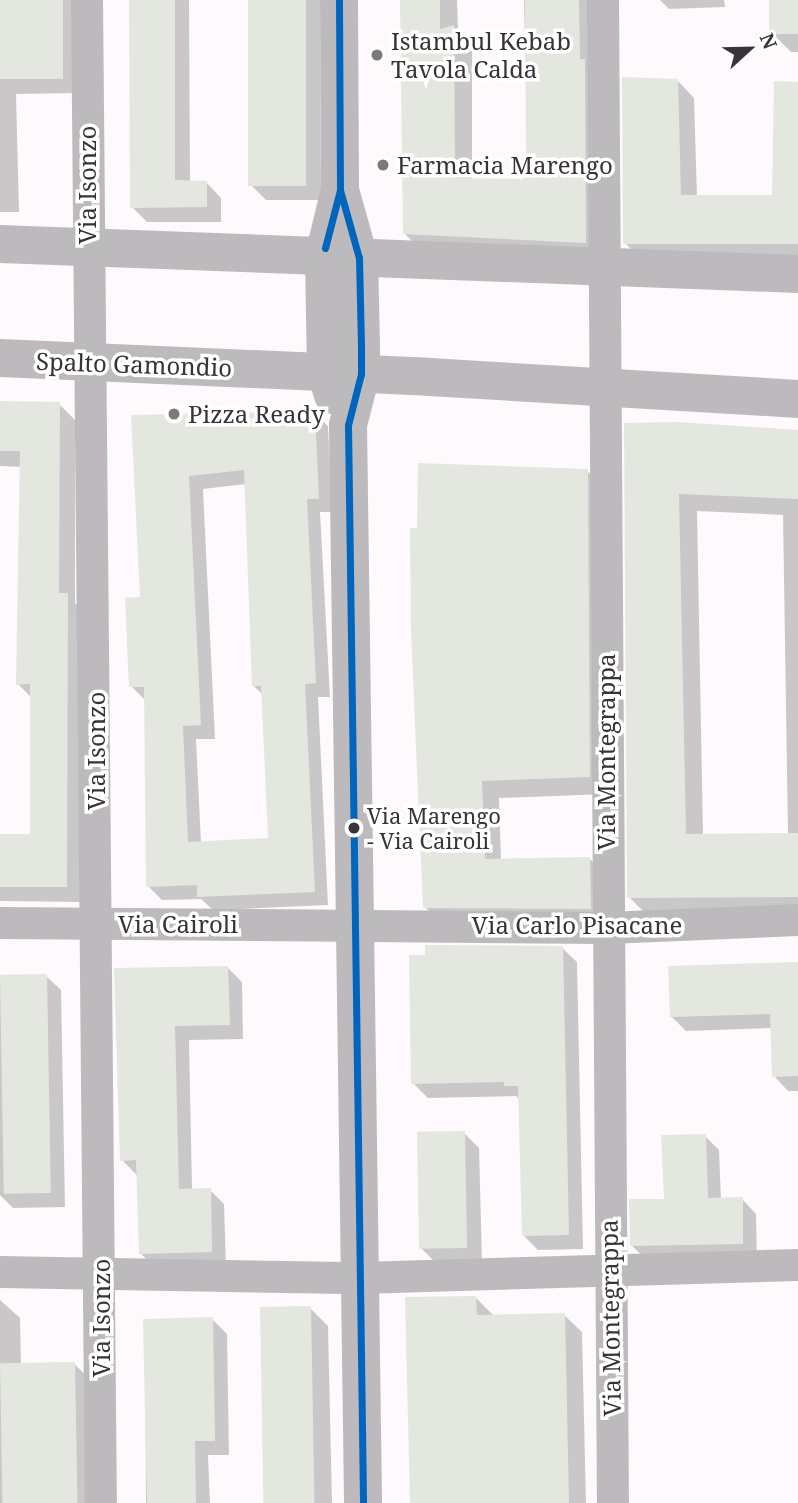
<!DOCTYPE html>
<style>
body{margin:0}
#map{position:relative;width:798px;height:1503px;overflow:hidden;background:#fdf9fc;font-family:"Noto Serif",serif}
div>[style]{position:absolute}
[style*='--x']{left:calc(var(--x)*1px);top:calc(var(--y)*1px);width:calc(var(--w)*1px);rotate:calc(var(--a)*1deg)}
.shadow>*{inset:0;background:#0003}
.building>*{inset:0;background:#e4e7e0;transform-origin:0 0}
.minor>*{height:32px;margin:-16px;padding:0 16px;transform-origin:16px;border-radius:16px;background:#bcbabc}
.tertiary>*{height:38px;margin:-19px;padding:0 19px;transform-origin:19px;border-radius:19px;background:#bcbabc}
.bus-1>*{height:7px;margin:-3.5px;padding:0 3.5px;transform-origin:3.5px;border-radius:3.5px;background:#0065bd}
.dots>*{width:19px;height:19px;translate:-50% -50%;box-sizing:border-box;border:4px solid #fff;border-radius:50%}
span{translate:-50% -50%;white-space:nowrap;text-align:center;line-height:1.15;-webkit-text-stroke:7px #fff;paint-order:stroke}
.bus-label{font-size:22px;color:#393237}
.left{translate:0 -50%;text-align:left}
.poi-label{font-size:24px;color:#393237}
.street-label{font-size:24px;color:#393237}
.north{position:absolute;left:714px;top:14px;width:70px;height:70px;-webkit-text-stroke:5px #fff;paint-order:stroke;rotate:68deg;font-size:19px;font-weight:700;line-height:28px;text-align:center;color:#393237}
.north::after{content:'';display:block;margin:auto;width:24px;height:32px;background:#393237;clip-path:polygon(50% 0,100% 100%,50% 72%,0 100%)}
</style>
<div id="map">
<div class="shadow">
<i style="clip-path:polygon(26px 0,78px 0,80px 93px,16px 94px,19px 212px,0 212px,0 24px)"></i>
<i style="clip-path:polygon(131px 0,189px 0,190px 182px,206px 182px,221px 198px,221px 222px,147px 222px,132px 207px)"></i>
<i style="clip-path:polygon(251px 0,320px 0,321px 200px,266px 200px,251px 185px)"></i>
<i style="clip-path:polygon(403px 0,457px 0,458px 30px,472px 45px,472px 180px,522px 181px,528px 163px,524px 0,597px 0,604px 261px,423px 252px,404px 233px)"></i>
<i style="clip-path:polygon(660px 0,724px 0,725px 7px,669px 9px)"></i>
<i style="clip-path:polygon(771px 0,798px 0,798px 52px,791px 52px,773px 34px)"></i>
<i style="clip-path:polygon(677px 80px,694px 98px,697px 197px,774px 197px,798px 83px,798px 260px,642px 260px,625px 243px)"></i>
<i style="clip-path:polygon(0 404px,59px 404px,75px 420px,75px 603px,83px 611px,82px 902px,0 901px,0 836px,32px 836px,32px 698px,18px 684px,22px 467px,0 466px)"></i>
<i style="clip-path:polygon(evenodd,314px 413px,328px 426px,332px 512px,320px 512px,330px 697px,318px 697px,328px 905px,213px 910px,201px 899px,162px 900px,148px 886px,146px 701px,131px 686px,142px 599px,132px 417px,314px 413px,246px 484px,254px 686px,263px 695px,270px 840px,201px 843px,196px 739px,215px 739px,203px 489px,246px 484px)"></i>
<i style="clip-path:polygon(evenodd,626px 425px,798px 433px,798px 917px,648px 916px,629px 897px,626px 425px,697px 511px,783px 515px,788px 835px,703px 835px,697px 511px)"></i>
<i style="clip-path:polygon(587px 471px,605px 488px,607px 794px,499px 798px,501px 860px,590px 859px,607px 877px,608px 926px,443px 925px,425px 907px)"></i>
<i style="clip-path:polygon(562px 948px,577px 962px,583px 1249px,538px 1250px,523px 1235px,520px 1100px,516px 1096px,428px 1098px,413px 1083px)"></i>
<i style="clip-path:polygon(798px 964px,798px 1091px,788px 1091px,774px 1076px,772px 1028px,686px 1031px,671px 1016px)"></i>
<i style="clip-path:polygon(228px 968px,242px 982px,243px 1039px,189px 1040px,192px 1190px,210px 1190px,224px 1204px,226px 1266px,155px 1267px,140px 1253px,137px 1175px,122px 1160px,116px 970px)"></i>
<i style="clip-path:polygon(46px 976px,61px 990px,65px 1207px,13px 1208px,0 1195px,0 977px)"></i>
<i style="clip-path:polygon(464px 1133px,479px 1148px,482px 1262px,436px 1263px,422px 1249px)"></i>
<i style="clip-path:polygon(705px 1136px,719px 1150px,721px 1200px,742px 1199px,756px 1214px,757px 1258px,646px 1259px,631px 1245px,666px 1200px)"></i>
<i style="clip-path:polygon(476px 1298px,494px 1316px,564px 1315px,582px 1332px,586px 1503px,412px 1503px)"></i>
<i style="clip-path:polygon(0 1300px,20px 1318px,21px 1365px,74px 1364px,92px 1381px,93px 1503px,0 1503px)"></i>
<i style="clip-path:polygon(310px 1308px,328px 1326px,332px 1503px,266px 1503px)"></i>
<i style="clip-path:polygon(212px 1319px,227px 1334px,229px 1455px,208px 1455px,210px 1503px,146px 1503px,145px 1320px)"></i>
</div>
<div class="building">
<i style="left:0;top:0;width:63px;height:79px"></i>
<i style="clip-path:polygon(129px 0,175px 0,175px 180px,207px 181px,207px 207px,130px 208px)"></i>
<i style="left:248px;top:0;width:58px;height:186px"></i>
<i style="clip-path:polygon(400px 0,440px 0,440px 29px,454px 25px,455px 178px,521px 179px,521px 162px,526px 162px,525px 0,579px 0,580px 59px,585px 59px,586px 243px,403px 234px)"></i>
<i style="left:769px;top:0;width:29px;height:34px"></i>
<i style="clip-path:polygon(622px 77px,678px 79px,681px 195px,772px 195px,774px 81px,798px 82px,798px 244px,623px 244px)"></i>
<i style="clip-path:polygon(0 401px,60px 402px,59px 593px,68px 593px,67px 887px,0 887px,0 834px,30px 834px,30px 684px,16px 685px,20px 451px,0 451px)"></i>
<i style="clip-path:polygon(evenodd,315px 411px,319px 499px,307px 499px,316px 683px,305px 684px,315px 892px,197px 897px,197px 885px,146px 887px,144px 687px,129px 687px,125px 598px,140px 597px,131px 415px,315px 411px,244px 470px,252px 686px,261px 686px,268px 838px,188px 842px,183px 726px,201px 725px,189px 476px,244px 470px)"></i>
<i style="clip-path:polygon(678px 422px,798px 430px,798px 499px,679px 494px,686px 834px,798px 833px,798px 897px,627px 898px,624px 423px)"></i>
<i style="clip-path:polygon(418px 463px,588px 469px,590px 777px,482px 781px,485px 859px,590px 857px,591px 909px,423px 908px,411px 631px,410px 528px,417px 528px)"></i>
<i style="clip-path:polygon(425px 945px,563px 946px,569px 1235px,522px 1236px,518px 1086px,504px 1086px,504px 1082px,411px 1084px,409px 955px,425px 955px)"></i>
<i style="clip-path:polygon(798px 962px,798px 1076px,772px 1077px,770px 1014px,670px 1017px,668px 966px)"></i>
<i style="clip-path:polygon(228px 966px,230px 1025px,175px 1026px,179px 1189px,211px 1188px,212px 1252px,139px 1254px,136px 1160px,120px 1161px,114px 968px)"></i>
<i style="left:47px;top:974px;width:219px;height:47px;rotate:89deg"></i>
<i style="left:465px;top:1131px;width:117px;height:48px;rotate:89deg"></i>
<i style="clip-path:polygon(706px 1134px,708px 1198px,743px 1197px,743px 1244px,630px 1246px,629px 1199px,664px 1199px,661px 1135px)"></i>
<i style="clip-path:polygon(476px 1296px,477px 1315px,565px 1313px,569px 1503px,410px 1503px,405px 1297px)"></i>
<i style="left:311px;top:1306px;width:197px;height:51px;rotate:89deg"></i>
<i style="clip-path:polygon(213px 1317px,215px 1441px,195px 1441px,196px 1503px,147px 1503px,143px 1319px)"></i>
<i style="left:75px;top:1362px;width:141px;height:75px;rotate:89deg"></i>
</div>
<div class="minor">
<i style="--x:87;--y:0;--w:1503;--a:89.47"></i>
<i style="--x:603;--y:0;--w:1503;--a:89.62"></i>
<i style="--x:0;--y:923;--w:607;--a:0.47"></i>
<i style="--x:607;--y:928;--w:191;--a:-2.4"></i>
<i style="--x:0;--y:1272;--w:360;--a:1"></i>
<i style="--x:360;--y:1278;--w:438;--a:-1.7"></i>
</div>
<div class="tertiary">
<i style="--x:340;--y:190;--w:71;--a:74.4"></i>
<i style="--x:359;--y:258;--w:89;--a:88.7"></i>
<i style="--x:361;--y:347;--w:27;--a:90"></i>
<i style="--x:361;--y:374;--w:53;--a:104.3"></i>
<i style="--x:348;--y:425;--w:1078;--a:89.2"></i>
<i style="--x:0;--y:244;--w:799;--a:2.15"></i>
<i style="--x:0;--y:358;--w:429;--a:2.5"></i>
<i style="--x:429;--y:377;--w:370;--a:3.4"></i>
<i style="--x:333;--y:395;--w:24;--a:-107"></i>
<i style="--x:326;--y:372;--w:116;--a:-91"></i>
<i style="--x:324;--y:256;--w:68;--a:-76.4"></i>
<i style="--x:340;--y:190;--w:190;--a:-90.3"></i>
</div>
<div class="bus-1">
<i style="--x:340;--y:190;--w:71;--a:74.4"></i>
<i style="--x:359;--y:258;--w:89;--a:88.7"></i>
<i style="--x:361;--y:347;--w:27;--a:90"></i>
<i style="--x:361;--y:374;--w:53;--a:104.3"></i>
<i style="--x:348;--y:425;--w:1078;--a:89.2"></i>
<i style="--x:325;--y:248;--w:60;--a:-75.5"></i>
<i style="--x:340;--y:190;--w:190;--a:-90.3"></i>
</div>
<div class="dots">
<i style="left:377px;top:55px;background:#7e787c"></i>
<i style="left:383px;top:165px;background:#7e787c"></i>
<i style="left:174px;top:414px;background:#7e787c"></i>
<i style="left:354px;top:828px;background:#393237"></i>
</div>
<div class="bus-label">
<span class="left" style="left:367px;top:828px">Via Marengo<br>- Via Cairoli</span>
</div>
<div class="poi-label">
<span class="left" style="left:391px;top:55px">Istambul Kebab<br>Tavola Calda</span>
<span class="left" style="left:397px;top:165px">Farmacia Marengo</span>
<span class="left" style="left:188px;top:414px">Pizza Ready</span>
</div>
<div class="street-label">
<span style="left:87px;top:185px;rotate:-90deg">Via Isonzo</span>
<span style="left:134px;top:364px;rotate:2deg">Spalto Gamondio</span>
<span style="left:96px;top:751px;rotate:-90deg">Via Isonzo</span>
<span style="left:606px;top:752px;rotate:-90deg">Via Montegrappa</span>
<span style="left:178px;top:924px">Via Cairoli</span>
<span style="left:577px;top:925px">Via Carlo Pisacane</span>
<span style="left:101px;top:1318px;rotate:-90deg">Via Isonzo</span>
<span style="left:610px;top:1318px;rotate:-91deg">Via Montegrappa</span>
</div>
<div class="north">N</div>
</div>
